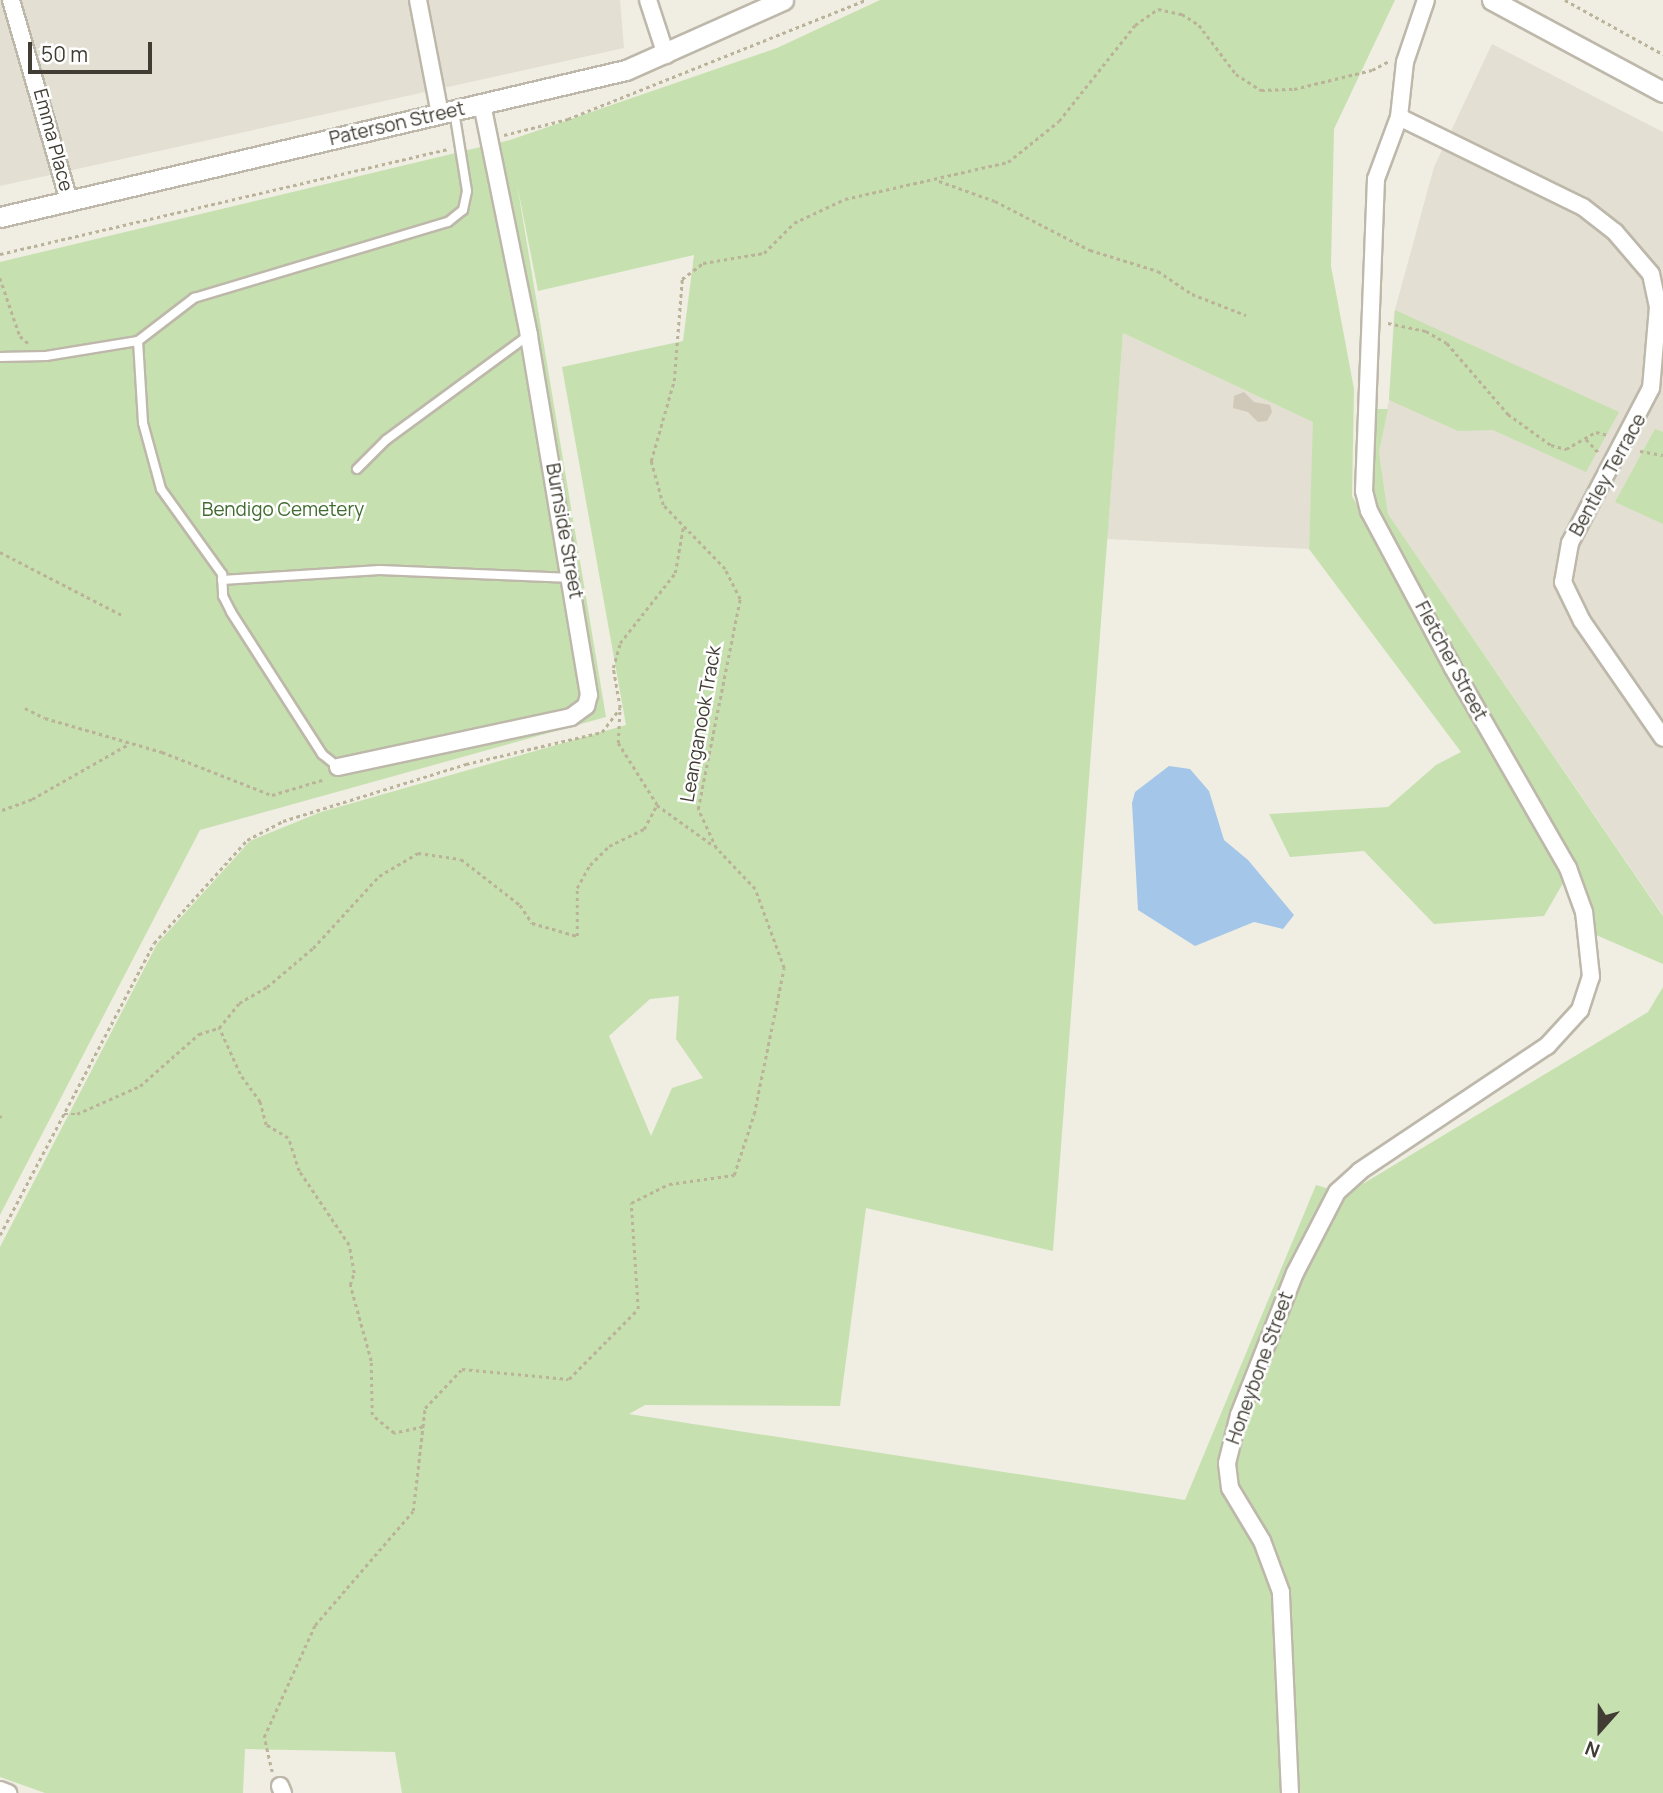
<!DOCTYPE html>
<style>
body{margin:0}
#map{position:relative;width:1663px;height:1793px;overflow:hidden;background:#f0ede3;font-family:Manrope,sans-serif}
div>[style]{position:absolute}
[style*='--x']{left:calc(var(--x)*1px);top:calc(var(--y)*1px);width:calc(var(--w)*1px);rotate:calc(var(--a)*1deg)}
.residential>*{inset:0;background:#e3dfd2}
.green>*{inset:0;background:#c6e1af}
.water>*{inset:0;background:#a4c6e8}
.building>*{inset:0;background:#d0c9ba}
.path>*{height:2.5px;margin-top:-1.25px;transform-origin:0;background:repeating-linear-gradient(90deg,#bab299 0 3.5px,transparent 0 7px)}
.roads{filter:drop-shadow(2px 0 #bdb8aa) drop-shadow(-2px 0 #bdb8aa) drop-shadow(0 2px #bdb8aa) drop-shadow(0 -2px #bdb8aa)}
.service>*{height:8px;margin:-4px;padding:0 4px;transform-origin:4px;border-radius:4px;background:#fff}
.minor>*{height:16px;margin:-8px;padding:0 8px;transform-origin:8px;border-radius:8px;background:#fff}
.tertiary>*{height:19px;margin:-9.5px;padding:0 9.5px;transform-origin:9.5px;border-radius:9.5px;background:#fff}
span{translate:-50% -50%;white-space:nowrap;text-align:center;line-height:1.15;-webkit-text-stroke:5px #fff;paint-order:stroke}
.street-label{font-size:19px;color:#413d34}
.park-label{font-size:19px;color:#3f6c2e}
.north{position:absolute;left:1565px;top:1695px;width:70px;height:70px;-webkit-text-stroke:5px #fff;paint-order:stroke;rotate:201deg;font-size:19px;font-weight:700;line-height:28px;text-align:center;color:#413d34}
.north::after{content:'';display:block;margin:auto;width:24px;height:32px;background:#413d34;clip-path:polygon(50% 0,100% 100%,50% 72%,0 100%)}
.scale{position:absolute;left:28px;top:42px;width:124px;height:32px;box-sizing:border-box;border:4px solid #413d34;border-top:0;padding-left:9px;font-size:21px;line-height:24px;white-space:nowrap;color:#413d34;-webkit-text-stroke:5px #fff;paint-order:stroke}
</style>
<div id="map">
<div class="residential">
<i style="clip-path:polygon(0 0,620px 0,624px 48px,0 186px)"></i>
<i style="clip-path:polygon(1492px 44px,1663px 132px,1663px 915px,1388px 514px,1379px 452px,1389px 400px,1394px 313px,1434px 167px)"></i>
<i style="clip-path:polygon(1123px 333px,1314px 422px,1309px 549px,1107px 539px)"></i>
</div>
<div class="green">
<i style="clip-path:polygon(evenodd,880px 0,1395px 0,1334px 129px,1331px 266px,1354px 389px,1352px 496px,1566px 878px,1544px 916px,1434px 924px,1364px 851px,1290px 857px,1269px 814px,1388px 807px,1436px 765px,1461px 752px,1309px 549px,1313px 422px,1123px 333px,1053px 1251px,866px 1208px,840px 1406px,645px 1405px,629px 1414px,1185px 1500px,1316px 1185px,1346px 1194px,1648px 1012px,1663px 987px,1663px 1793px,402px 1793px,395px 1752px,245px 1749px,243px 1793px,45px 1793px,0 1777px,0 1247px,157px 944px,250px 841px,321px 812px,626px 725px,562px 367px,683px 341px,694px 255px,538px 291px,517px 184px,606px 717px,200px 830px,0 1215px,0 262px,510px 140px,777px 48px,880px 0,679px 996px,676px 1039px,703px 1078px,672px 1088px,651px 1136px,609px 1036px,650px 999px,679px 996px)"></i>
<i style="clip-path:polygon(1395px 310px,1619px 412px,1586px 472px,1493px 430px,1458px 431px,1389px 400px)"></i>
<i style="clip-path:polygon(1376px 409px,1388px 409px,1379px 452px,1388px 514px,1663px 916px,1663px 964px,1596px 935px,1581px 881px,1376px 511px,1366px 480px)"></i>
<i style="clip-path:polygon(1655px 429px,1663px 432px,1663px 524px,1615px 502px)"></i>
</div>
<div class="water">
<i style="clip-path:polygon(1169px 766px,1190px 769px,1209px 791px,1224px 840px,1248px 860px,1294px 915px,1283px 929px,1254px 922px,1195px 946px,1138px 910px,1132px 803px,1135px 792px)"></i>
</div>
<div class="building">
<i style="clip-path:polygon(1244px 392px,1254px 402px,1270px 405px,1272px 412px,1267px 421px,1258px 422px,1248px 412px,1233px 408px,1234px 396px)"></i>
</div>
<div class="path">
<i style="--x:1565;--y:0;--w:112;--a:28.9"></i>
<i style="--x:504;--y:135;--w:66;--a:-14"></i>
<i style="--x:568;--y:119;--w:321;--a:-21.8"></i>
<i style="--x:939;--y:181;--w:59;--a:19.7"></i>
<i style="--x:995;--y:201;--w:107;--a:27.3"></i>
<i style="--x:1090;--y:250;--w:71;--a:17.2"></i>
<i style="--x:1158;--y:271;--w:41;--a:34.1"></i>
<i style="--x:1192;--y:294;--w:58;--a:21.3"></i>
<i style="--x:0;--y:254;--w:459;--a:-13.2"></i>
<i style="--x:0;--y:278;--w:61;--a:71"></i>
<i style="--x:20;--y:336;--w:12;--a:42"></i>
<i style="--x:1388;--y:323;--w:39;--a:12"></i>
<i style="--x:1426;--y:331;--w:24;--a:30"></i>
<i style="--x:1447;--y:343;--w:94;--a:49.3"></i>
<i style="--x:1508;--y:414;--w:53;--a:35.8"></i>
<i style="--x:1551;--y:445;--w:16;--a:15"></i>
<i style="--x:1566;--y:449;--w:34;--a:-30"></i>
<i style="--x:1596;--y:432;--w:12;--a:14"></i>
<i style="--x:1586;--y:439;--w:18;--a:47"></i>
<i style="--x:1640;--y:451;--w:23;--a:10"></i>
<i style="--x:0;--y:552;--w:137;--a:27.3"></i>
<i style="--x:25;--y:708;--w:22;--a:27"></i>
<i style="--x:45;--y:718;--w:122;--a:16.2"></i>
<i style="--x:162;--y:752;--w:118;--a:21.4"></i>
<i style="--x:272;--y:795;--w:55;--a:-16.8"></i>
<i style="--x:657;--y:805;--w:70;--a:35.7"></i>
<i style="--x:2;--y:810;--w:32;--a:-20"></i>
<i style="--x:32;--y:799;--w:112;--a:-29.6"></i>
<i style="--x:64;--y:1114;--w:13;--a:0"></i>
<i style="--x:77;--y:1114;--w:69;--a:-24"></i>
<i style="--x:140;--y:1086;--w:79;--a:-41.4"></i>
<i style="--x:199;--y:1034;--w:21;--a:-17"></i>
<i style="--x:0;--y:1116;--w:2;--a:27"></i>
<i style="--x:0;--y:1235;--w:330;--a:-62.2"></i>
<i style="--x:154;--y:943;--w:139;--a:-47.9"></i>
<i style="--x:247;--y:840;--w:41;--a:-27.8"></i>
<i style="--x:283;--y:821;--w:192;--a:-17.3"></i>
<i style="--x:466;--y:764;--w:140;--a:-13.2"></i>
<i style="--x:602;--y:732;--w:30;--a:-53"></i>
<i style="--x:423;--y:1427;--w:30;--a:168"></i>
<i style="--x:394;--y:1433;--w:28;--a:-141"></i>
<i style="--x:372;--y:1415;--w:54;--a:-91.1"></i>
<i style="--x:371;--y:1361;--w:79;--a:-105.4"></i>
<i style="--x:350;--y:1285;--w:13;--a:-72"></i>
<i style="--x:354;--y:1273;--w:28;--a:-100"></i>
<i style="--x:349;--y:1245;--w:89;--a:-124"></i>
<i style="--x:299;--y:1171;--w:35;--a:-108"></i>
<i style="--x:288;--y:1138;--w:26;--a:-149"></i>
<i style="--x:266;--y:1125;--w:24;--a:-105"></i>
<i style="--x:260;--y:1102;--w:34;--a:-126"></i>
<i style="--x:240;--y:1074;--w:51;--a:-114.5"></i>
<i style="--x:219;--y:1028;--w:32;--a:-51"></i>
<i style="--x:239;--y:1003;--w:32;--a:-30"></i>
<i style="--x:267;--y:987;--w:60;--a:-40.3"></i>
<i style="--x:313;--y:948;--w:98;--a:-47.5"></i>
<i style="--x:379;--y:876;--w:45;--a:-30.5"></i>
<i style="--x:418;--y:853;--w:43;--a:7.9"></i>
<i style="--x:461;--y:859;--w:75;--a:37.9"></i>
<i style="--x:520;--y:905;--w:22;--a:56"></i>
<i style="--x:532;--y:923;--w:47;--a:16.1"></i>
<i style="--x:577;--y:936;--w:48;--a:-90"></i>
<i style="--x:577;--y:888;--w:26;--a:-61"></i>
<i style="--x:590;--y:865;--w:27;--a:-45"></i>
<i style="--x:609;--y:846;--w:39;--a:-26"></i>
<i style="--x:644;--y:829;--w:27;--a:-62"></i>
<i style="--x:657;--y:805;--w:73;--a:-122.2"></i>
<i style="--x:618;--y:743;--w:35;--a:-87"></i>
<i style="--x:620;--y:708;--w:41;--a:-99.9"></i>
<i style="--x:613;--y:668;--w:26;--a:-74"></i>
<i style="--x:620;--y:643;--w:89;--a:-51.8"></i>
<i style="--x:675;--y:573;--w:46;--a:-79.9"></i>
<i style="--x:272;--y:1772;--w:36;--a:-103"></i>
<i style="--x:264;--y:1737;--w:123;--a:-65.5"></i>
<i style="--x:315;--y:1625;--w:150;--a:-49.3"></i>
<i style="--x:413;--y:1511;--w:104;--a:-83.4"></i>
<i style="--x:425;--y:1408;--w:54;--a:-46.5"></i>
<i style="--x:462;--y:1369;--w:107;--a:5.3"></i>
<i style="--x:569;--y:1379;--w:98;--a:-45.4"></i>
<i style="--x:638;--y:1309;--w:106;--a:-93.8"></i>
<i style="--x:631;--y:1203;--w:42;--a:-26.6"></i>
<i style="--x:669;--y:1184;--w:66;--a:-7.9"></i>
<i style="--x:734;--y:1175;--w:64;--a:-71.8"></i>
<i style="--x:754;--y:1114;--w:149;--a:-78.4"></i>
<i style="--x:784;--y:968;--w:84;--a:-110.2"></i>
<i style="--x:755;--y:889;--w:57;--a:-133.6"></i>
<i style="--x:716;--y:848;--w:43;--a:-114.8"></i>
<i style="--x:698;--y:809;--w:214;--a:-78.7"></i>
<i style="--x:740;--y:599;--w:34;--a:-117"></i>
<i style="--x:725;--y:569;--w:89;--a:-134.1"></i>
<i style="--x:663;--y:505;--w:46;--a:-105.3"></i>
<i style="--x:651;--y:461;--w:83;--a:-74"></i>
<i style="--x:674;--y:381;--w:102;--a:-85.5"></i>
<i style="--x:682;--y:279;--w:26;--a:-37"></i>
<i style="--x:703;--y:263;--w:62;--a:-9.3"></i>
<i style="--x:764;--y:253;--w:42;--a:-45"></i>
<i style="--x:794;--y:223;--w:56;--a:-25.2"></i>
<i style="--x:845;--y:199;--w:167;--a:-12.8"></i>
<i style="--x:1008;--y:162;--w:65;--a:-38.8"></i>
<i style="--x:1059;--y:121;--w:122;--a:-51.6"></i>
<i style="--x:1135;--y:25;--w:28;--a:-35"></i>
<i style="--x:1158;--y:9;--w:25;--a:12"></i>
<i style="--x:1182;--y:14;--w:20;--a:33"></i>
<i style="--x:1199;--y:25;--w:61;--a:52.9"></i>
<i style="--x:1236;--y:74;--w:30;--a:33"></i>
<i style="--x:1261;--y:90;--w:33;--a:-2"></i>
<i style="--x:1294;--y:89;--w:80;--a:-13.7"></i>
<i style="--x:1372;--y:70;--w:19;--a:-28"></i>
</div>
<div class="roads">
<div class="service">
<i style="--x:138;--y:341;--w:82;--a:86.5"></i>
<i style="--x:143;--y:423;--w:68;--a:74.7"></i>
<i style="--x:161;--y:489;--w:105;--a:54.3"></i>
<i style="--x:222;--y:574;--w:22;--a:87"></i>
<i style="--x:223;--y:596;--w:18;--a:63"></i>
<i style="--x:231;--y:612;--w:169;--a:57.3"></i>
<i style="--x:322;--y:754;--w:21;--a:39"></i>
<i style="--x:0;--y:357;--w:46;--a:-1.2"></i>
<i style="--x:46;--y:356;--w:93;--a:-9.3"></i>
<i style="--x:138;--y:341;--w:71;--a:-37.5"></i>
<i style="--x:194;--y:298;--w:265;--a:-16.7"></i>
<i style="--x:448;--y:222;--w:19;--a:-39"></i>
<i style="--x:463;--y:210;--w:19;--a:-78"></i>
<i style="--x:467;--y:191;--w:81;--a:-99.2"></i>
<i style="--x:357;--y:469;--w:41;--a:-45"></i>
<i style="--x:386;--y:440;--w:177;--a:-36.3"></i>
<i style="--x:222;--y:580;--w:158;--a:-3.6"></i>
<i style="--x:380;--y:570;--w:192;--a:2.4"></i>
</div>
<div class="minor">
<i style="--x:11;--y:0;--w:209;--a:73.9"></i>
<i style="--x:418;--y:0;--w:116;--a:79.1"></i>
<i style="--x:648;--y:0;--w:58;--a:71.9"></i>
<i style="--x:1399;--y:117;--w:205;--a:26.1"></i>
<i style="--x:1583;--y:207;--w:41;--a:38"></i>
<i style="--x:1615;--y:232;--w:55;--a:49.4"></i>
<i style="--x:1651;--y:274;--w:34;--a:78"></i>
<i style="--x:1658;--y:307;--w:81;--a:94.9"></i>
<i style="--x:1651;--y:388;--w:175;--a:117.6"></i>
<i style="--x:1570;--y:543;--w:40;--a:100"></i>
<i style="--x:1563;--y:582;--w:43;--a:64"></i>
<i style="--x:1582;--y:621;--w:142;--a:55.3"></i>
<i style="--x:338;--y:767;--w:238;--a:-12.1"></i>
<i style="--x:571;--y:717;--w:19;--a:-36"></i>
<i style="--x:586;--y:706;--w:11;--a:-75"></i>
<i style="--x:589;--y:695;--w:365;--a:-99.5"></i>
<i style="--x:529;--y:335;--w:236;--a:-101.5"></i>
<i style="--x:280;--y:1786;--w:8;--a:67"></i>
<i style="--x:0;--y:1790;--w:9;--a:21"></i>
<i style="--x:1290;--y:1793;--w:201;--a:-92.6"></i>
<i style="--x:1281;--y:1592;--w:54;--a:-110.4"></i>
<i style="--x:1262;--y:1541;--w:62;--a:-121.1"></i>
<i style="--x:1230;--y:1488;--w:25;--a:-97"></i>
<i style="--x:1227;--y:1463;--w:49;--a:-76"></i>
<i style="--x:1239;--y:1415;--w:153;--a:-68.5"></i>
<i style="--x:1295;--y:1273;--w:91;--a:-62.6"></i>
<i style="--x:1337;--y:1192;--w:31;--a:-42"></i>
<i style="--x:1360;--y:1171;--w:225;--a:-33.8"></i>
<i style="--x:1547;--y:1046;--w:49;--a:-47.5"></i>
<i style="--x:1580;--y:1010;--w:35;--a:-72"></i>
<i style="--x:1591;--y:977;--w:65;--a:-96.1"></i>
<i style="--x:1584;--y:912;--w:47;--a:-110"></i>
<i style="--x:1568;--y:868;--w:231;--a:-119.9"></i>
<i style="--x:1453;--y:668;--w:178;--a:-118.1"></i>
<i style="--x:1369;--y:511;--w:21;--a:-104"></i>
<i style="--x:1364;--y:491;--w:312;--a:-87.8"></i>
<i style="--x:1376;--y:179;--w:66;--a:-69.6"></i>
<i style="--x:1399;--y:117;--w:55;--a:-83.8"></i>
<i style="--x:1405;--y:62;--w:65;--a:-71.3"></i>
</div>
<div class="tertiary">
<i style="--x:1492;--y:0;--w:194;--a:28.3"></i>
<i style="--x:0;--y:217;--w:643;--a:-13.22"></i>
<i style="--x:626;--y:70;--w:172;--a:-24"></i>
</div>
</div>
<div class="street-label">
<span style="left:397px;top:124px;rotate:-13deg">Paterson Street</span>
<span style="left:53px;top:140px;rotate:75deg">Emma Place</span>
<span style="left:1608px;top:475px;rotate:-61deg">Bentley Terrace</span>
<span style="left:564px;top:531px;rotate:80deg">Burnside Street</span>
<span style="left:1451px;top:661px;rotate:62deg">Fletcher Street</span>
<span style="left:701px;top:724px;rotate:-80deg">Leanganook Track</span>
<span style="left:1260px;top:1368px;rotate:-70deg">Honeybone Street</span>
</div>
<div class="park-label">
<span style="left:283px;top:510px">Bendigo Cemetery</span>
</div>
<div class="north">N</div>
<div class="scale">50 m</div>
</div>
